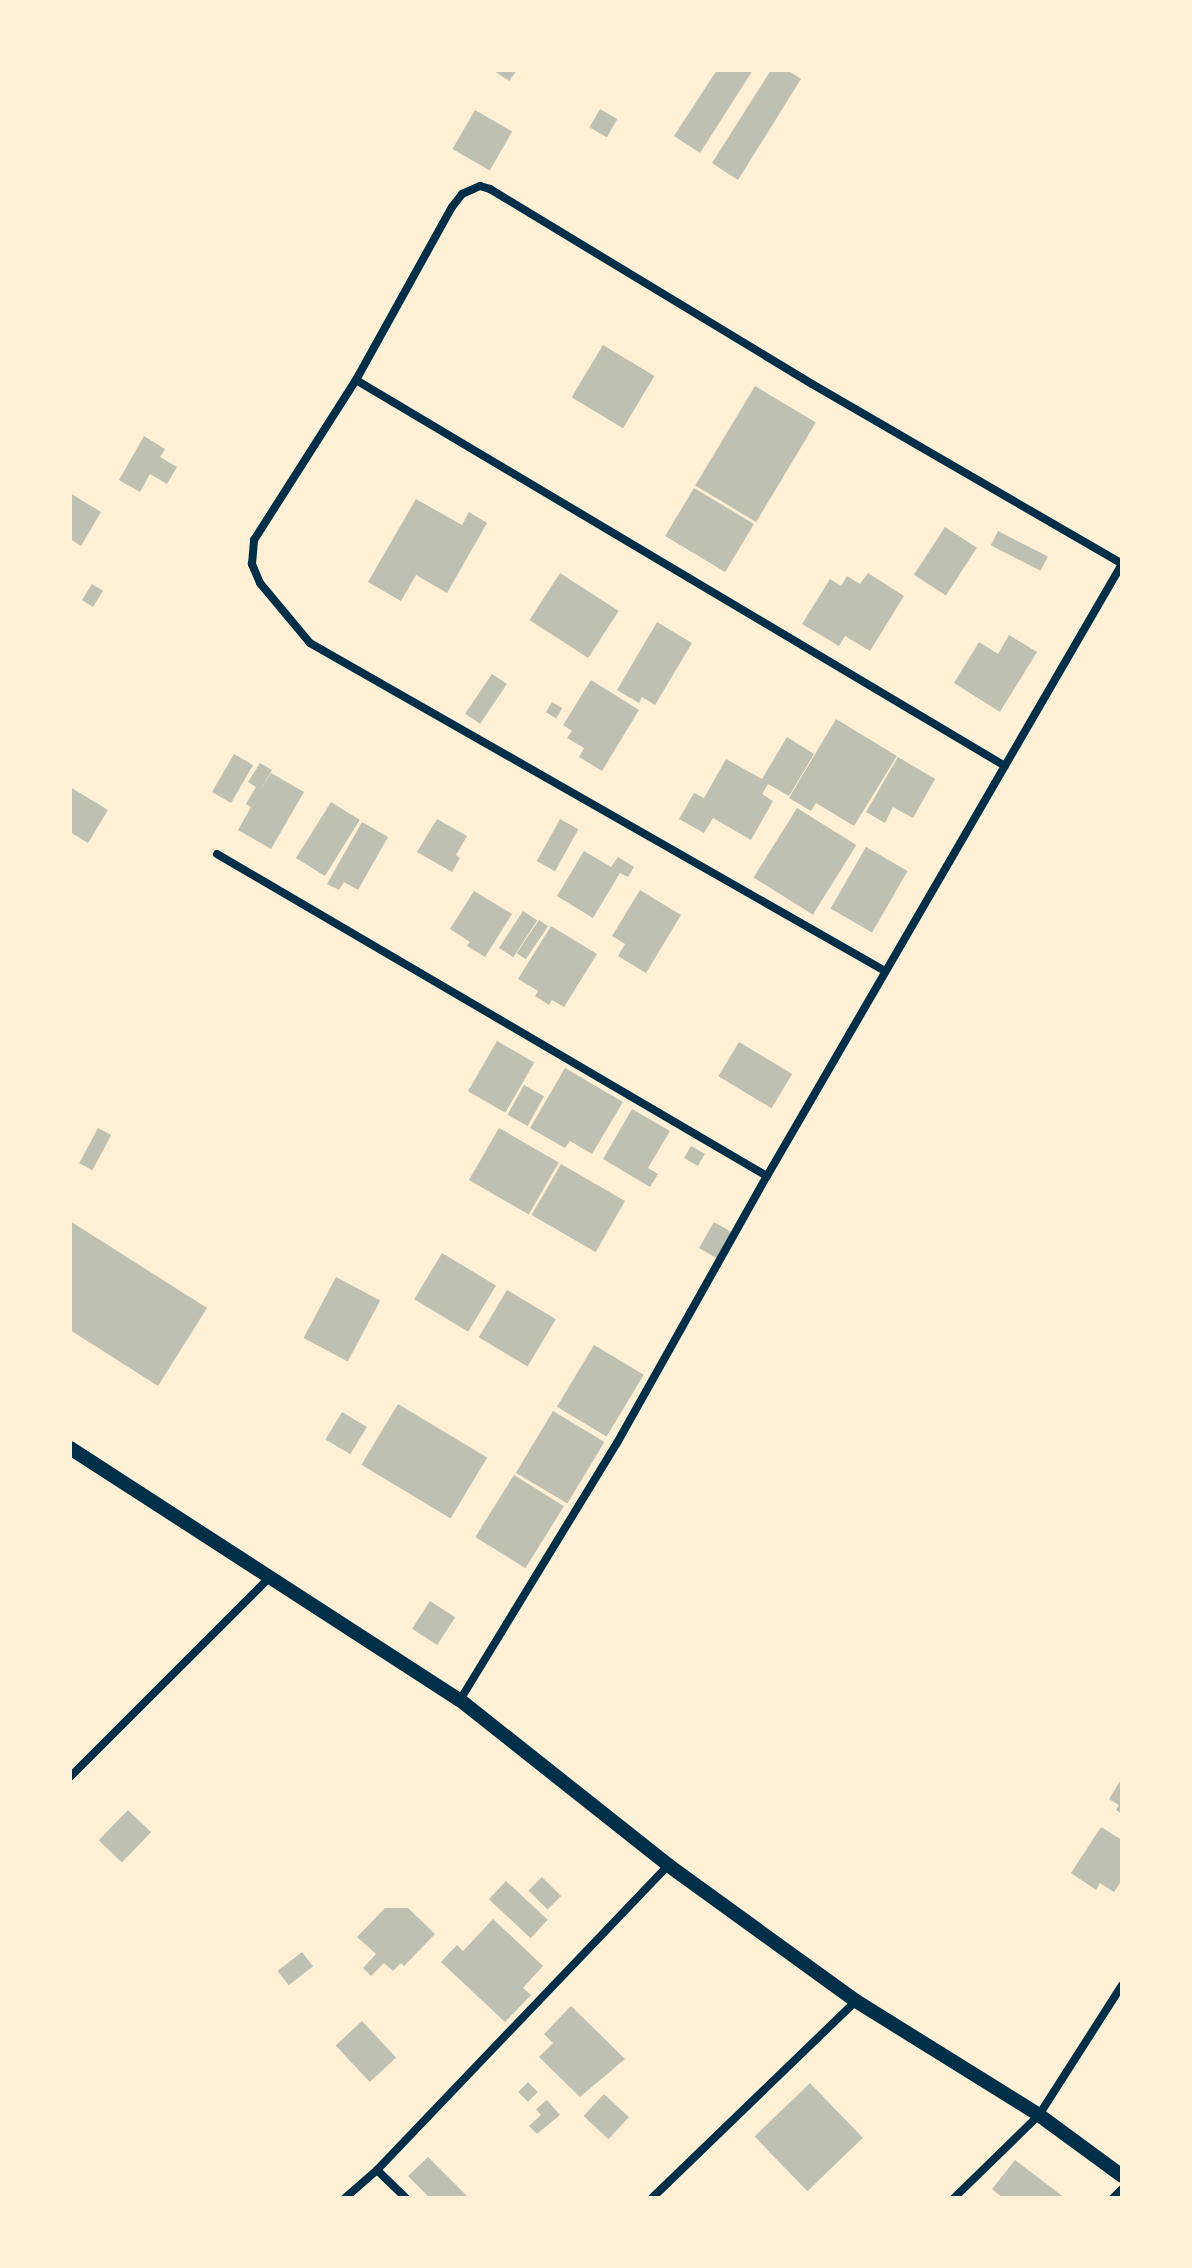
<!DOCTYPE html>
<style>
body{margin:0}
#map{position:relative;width:1192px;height:2268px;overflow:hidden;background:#fdf0d5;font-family:"DM Sans",sans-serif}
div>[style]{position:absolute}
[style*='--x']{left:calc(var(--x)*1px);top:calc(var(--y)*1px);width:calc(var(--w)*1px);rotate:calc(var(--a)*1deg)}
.building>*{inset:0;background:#bec0b2;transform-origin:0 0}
.minor>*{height:8px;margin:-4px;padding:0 4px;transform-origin:4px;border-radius:4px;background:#003049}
.tertiary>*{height:14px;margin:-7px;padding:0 7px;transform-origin:7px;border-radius:7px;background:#003049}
span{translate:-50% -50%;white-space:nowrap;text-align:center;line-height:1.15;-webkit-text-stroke:8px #fdf0d5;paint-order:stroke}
.frame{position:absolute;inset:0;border:72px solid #fdf0d5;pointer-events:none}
</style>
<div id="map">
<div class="building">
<i style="clip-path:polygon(493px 70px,517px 70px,509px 81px)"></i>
<i style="clip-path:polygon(717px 70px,753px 70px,700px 153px,674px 136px)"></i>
<i style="clip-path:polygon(771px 70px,787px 70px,801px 79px,738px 180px,712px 163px)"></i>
<i style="left:600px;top:109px;width:20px;height:21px;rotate:30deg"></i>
<i style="left:475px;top:110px;width:43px;height:45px;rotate:30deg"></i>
<i style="left:603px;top:345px;width:60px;height:61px;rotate:31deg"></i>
<i style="left:755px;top:386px;width:71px;height:116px;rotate:31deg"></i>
<i style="clip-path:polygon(144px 436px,165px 449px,160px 457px,177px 467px,167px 484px,150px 474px,140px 492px,119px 480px)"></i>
<i style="left:694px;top:488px;width:70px;height:56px;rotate:31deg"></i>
<i style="clip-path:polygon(70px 493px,101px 512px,81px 546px,70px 539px)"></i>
<i style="clip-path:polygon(416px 499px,462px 525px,469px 512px,487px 523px,447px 593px,416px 575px,401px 601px,368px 582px)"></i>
<i style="left:945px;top:527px;width:38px;height:57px;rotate:33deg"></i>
<i style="left:998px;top:531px;width:56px;height:16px;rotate:27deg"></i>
<i style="left:560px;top:573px;width:70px;height:56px;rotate:33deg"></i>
<i style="clip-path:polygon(868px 573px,904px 596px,870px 651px,845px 636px,839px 646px,802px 624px,830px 579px,841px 586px,847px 576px,860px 584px)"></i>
<i style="left:92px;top:584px;width:13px;height:19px;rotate:32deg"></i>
<i style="clip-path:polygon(657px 622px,692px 643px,655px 705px,642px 697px,639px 703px,617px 690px)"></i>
<i style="clip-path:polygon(1009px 635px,1037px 652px,1000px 712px,954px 683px,979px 642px,998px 654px)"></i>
<i style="left:492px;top:674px;width:18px;height:48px;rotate:34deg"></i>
<i style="clip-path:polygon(591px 680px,639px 710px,602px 771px,579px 757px,584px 748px,567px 738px,572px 731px,563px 725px)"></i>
<i style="left:552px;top:702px;width:12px;height:12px;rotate:31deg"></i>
<i style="clip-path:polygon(836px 719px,897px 756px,854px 826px,816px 803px,811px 811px,789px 798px)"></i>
<i style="clip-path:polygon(787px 737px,814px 754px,789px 796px,768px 784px,762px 794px,773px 801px,751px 840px,713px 818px,704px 833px,679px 819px,694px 793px,704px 798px,726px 759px,762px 779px)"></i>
<i style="left:234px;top:754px;width:22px;height:44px;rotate:30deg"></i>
<i style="clip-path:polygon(898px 757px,935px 779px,913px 818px,893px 807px,885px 823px,866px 812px)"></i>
<i style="clip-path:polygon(260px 763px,272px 770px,260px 790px,271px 773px,304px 792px,271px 849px,238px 830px,251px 807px,246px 804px,256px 787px,248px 782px)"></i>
<i style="clip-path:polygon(70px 787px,108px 810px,88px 843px,70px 832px)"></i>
<i style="left:331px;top:802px;width:34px;height:66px;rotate:32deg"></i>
<i style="left:797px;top:808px;width:70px;height:82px;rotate:32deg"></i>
<i style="clip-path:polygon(437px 819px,467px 836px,456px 855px,460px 858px,452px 872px,417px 852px)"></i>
<i style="left:560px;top:819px;width:21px;height:48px;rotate:29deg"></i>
<i style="clip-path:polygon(362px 822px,388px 837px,358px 890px,344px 882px,339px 890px,327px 884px)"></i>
<i style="left:866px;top:847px;width:48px;height:71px;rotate:30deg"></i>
<i style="clip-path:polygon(584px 851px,611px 867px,618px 857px,634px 867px,628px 877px,620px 873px,593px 918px,557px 896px)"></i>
<i style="clip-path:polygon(640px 890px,681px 915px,646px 973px,618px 956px,625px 944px,612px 936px)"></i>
<i style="clip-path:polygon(474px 891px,512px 914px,485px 957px,467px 946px,470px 942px,450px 929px)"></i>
<i style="left:523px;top:911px;width:17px;height:44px;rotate:33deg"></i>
<i style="left:539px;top:920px;width:11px;height:40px;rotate:34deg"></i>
<i style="clip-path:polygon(551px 926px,597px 954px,564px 1007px,552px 1000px,549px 1005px,535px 996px,538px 991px,518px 979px)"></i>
<i style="left:497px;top:1041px;width:43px;height:58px;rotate:30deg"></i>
<i style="left:739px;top:1042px;width:62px;height:40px;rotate:31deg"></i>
<i style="clip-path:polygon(565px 1068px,623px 1102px,592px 1154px,570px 1141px,565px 1148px,530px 1128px)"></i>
<i style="left:524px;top:1085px;width:23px;height:34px;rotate:29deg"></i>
<i style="clip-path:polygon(632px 1109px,670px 1131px,648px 1168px,658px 1174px,650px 1187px,603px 1159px)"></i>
<i style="left:98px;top:1128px;width:15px;height:40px;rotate:28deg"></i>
<i style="left:499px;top:1128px;width:69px;height:60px;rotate:30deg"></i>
<i style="left:691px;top:1146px;width:16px;height:14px;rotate:30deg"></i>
<i style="left:561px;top:1164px;width:74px;height:59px;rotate:30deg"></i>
<i style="clip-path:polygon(70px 1221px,207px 1308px,158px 1386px,70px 1330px)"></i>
<i style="left:714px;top:1222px;width:22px;height:30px;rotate:30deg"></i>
<i style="left:442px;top:1253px;width:63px;height:54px;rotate:31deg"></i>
<i style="left:336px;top:1277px;width:50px;height:69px;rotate:28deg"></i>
<i style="left:507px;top:1290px;width:57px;height:55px;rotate:31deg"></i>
<i style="left:594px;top:1345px;width:58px;height:72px;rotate:31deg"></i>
<i style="left:398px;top:1404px;width:104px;height:71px;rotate:31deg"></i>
<i style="left:553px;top:1411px;width:60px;height:72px;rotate:31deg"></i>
<i style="left:342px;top:1412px;width:29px;height:32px;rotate:31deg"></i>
<i style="left:514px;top:1475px;width:59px;height:73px;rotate:32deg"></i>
<i style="left:430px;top:1601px;width:30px;height:33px;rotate:33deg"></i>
<i style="clip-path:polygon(1122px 1778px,1122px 1814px,1116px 1810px,1119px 1805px,1109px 1799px)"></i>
<i style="left:128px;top:1810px;width:32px;height:42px;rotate:44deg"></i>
<i style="clip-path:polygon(1101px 1827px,1122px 1840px,1122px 1880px,1114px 1892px,1100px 1883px,1096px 1890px,1071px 1873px)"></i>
<i style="left:542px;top:1877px;width:27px;height:19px;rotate:45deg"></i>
<i style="left:506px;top:1881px;width:57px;height:25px;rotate:43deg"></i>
<i style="clip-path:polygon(385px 1908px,408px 1908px,435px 1934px,404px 1966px,401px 1963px,393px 1971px,384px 1963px,371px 1976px,363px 1968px,376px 1954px,357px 1937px)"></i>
<i style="clip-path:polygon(493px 1919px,543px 1966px,523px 1988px,531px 1995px,505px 2022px,441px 1962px,457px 1945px,463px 1951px)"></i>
<i style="left:302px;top:1952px;width:18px;height:31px;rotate:52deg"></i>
<i style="clip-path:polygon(571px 2006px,625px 2059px,580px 2097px,539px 2057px,553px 2043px,544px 2034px)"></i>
<i style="left:362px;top:2021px;width:50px;height:36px;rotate:47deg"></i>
<i style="left:528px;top:2082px;width:14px;height:14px;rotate:45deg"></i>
<i style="left:810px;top:2083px;width:76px;height:77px;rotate:46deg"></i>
<i style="left:604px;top:2094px;width:34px;height:30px;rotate:43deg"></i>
<i style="clip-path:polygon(547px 2100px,560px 2115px,537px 2134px,529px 2126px,541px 2115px,536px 2109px)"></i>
<i style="clip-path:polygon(428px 2157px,469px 2198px,430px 2198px,408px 2176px)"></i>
<i style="clip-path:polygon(1015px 2160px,1065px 2198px,1003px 2198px,992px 2189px)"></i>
</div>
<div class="minor">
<i style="--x:356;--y:380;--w:755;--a:30.74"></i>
<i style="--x:217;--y:854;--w:637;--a:30.35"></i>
<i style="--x:885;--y:971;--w:662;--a:-150.3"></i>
<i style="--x:310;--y:643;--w:78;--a:-129.8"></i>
<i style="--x:260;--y:583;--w:21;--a:-113"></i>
<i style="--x:252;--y:564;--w:24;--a:-85"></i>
<i style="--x:254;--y:540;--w:190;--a:-57.5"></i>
<i style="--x:356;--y:380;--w:198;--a:-61"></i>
<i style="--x:452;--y:207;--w:16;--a:-52"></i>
<i style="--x:462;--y:194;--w:20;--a:-24"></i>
<i style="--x:480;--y:186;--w:10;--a:17"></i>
<i style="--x:490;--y:189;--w:376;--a:31.2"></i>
<i style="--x:812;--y:384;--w:358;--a:30.1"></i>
<i style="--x:460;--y:1700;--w:301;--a:-58.6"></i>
<i style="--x:617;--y:1443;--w:306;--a:-60.7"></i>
<i style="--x:767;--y:1176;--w:708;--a:-59.88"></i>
<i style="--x:70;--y:1777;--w:283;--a:-45"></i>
<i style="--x:377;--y:2170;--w:40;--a:44"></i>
<i style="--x:345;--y:2198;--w:43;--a:-41.2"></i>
<i style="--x:377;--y:2170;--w:422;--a:-46.3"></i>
<i style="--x:652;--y:2198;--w:284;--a:-44"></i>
<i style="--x:954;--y:2198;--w:119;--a:-44.3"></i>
<i style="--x:1039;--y:2115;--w:154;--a:-57.4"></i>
<i style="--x:1113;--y:2198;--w:13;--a:-45"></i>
</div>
<div class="tertiary">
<i style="--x:70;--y:1448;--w:464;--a:32.9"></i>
<i style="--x:460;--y:1700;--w:265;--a:38.4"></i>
<i style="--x:668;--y:1865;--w:232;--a:35.9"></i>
<i style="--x:856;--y:2001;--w:216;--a:31.9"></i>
<i style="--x:1039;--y:2115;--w:103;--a:36.3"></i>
</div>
<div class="frame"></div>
</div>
